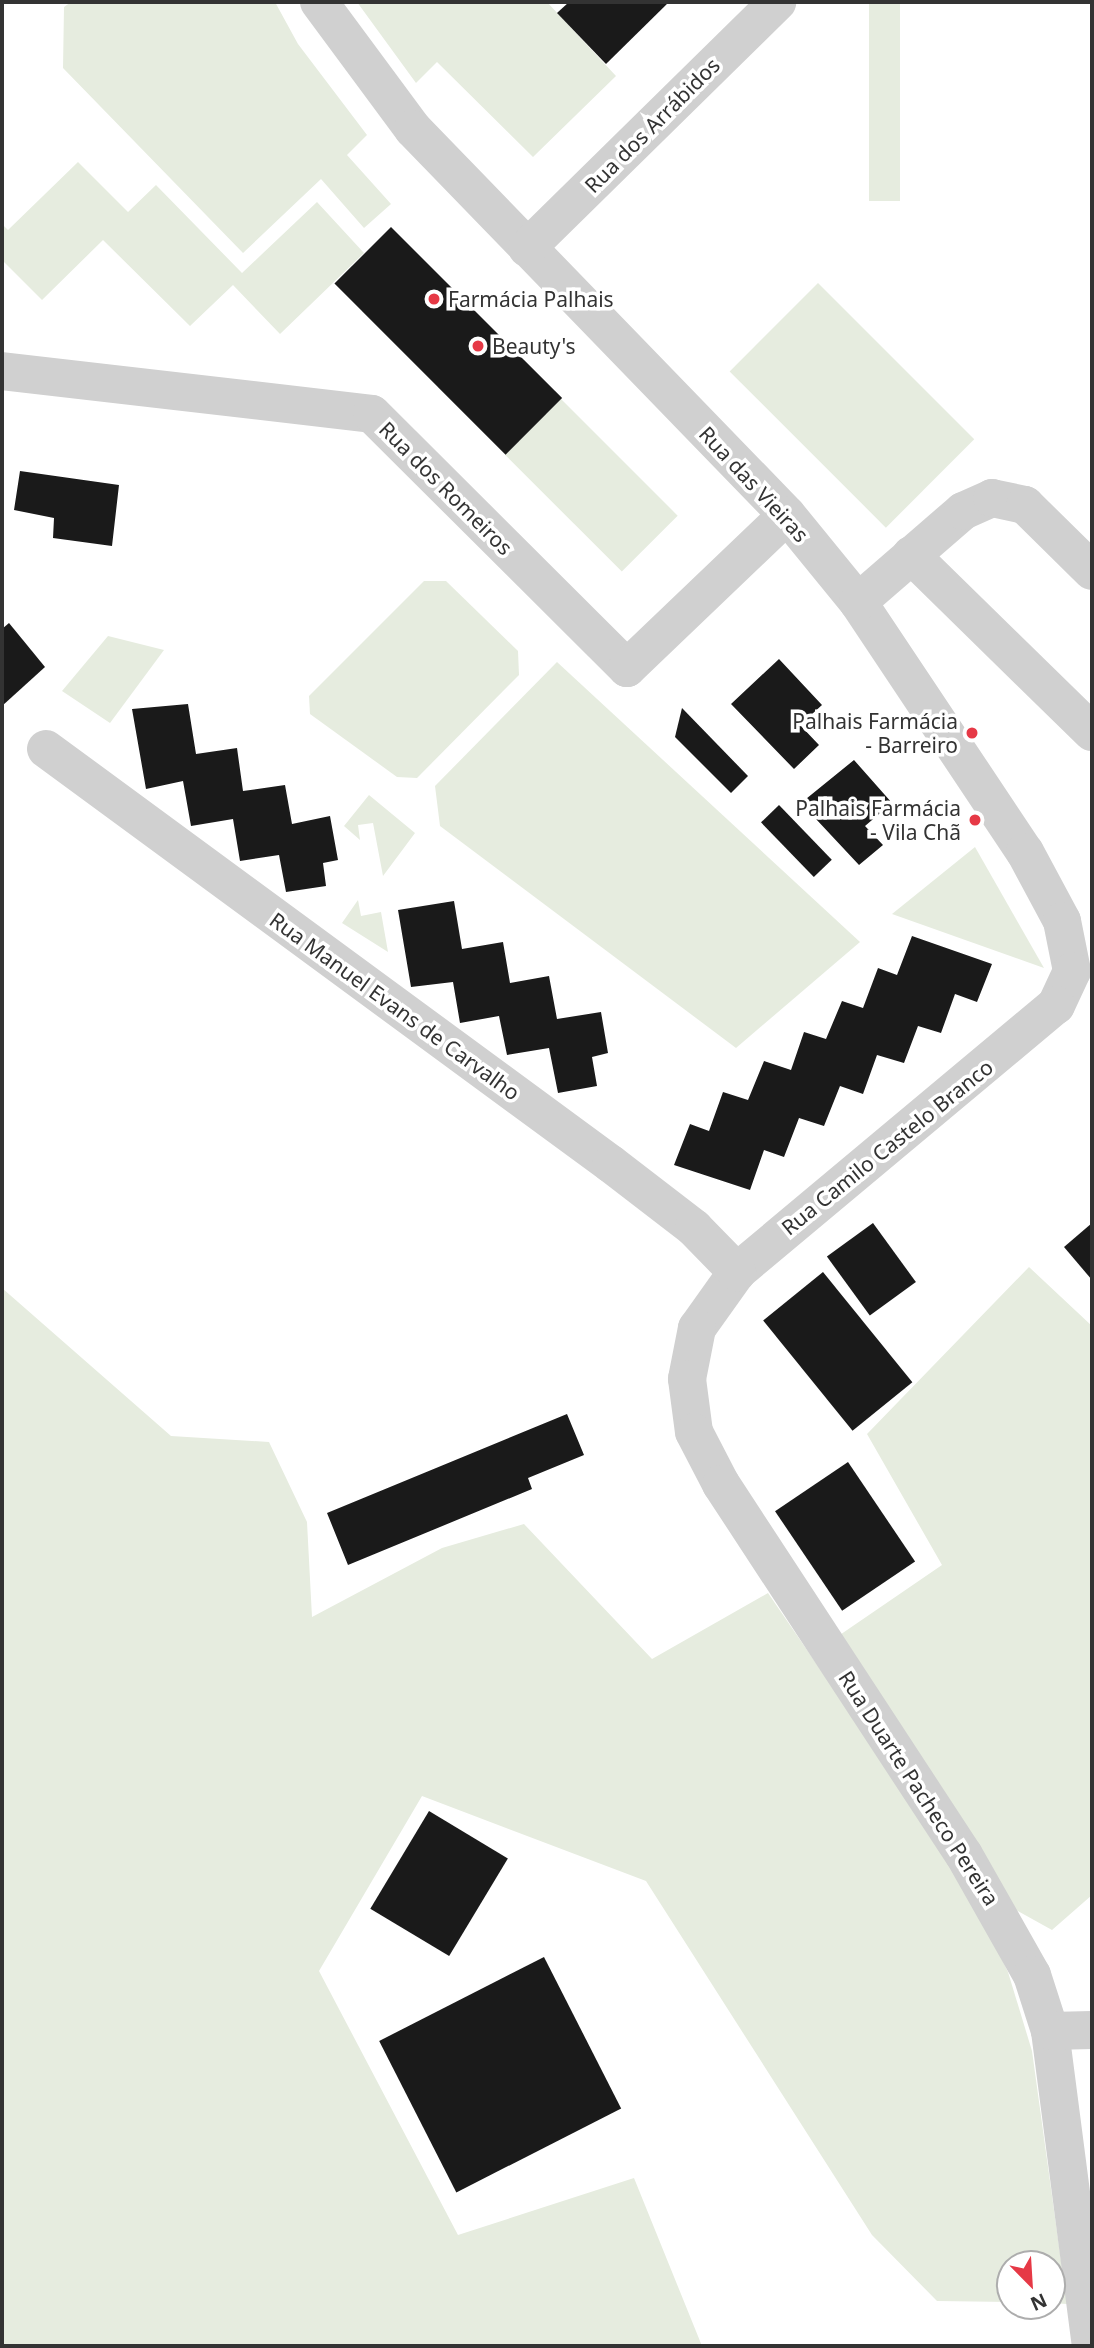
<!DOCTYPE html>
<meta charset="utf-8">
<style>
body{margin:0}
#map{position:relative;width:1094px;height:2348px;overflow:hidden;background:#fff;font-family:"Noto Sans",sans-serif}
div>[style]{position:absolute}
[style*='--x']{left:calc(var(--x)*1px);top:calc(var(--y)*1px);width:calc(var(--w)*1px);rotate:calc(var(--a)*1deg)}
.green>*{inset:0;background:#e6ecdf;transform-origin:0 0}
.building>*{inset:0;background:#1a1a1a;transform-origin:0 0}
.minor>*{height:38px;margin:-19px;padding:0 19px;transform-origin:19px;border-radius:19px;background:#d0d0d0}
.dots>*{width:19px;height:19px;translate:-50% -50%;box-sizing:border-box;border:4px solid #fff;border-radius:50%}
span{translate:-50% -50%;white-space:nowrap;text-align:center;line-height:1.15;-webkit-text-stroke:7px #fff;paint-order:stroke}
.street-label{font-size:21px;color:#333}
.poi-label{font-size:21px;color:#333}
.left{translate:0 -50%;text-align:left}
.right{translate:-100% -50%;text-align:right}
.frame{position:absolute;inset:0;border:4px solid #333;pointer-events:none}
.north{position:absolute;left:996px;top:2250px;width:70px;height:70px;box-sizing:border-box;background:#fff;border:2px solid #adadad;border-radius:50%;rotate:156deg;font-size:19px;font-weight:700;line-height:28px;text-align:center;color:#333}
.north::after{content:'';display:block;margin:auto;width:24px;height:32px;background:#e63946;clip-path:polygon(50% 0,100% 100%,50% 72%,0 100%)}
</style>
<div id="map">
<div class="green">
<i style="clip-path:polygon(71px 2px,275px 2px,298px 44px,367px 135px,347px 155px,391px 204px,364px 228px,321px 179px,243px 253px,63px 68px,64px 7px)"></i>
<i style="clip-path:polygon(357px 2px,547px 2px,616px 76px,533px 157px,437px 62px,416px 83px)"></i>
<i style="left:869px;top:2px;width:31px;height:199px"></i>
<i style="clip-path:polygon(78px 162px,128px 212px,156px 185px,242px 273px,317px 202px,364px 253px,280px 334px,233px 285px,190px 326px,103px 240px,42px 300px,2px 260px,2px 224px,8px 230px)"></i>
<i style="left:818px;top:283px;width:221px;height:125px;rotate:45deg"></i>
<i style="left:561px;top:399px;width:165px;height:79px;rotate:45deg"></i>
<i style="clip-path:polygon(424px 581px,446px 581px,518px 651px,519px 675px,417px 778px,397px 777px,310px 714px,309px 696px)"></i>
<i style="clip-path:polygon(108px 636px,164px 650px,110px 723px,62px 691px)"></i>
<i style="clip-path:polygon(557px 662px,860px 942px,736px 1048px,440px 826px,435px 786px)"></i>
<i style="clip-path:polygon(369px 795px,415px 833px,383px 876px,373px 823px,358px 825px,360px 840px,344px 826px)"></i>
<i style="clip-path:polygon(975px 847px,1044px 968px,892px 914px)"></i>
<i style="clip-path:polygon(358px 900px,361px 916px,381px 912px,388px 952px,342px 923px)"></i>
<i style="clip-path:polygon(1029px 1267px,1092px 1326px,1092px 1895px,1052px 1930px,1000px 1901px,831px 1641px,942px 1565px,867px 1434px)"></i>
<i style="clip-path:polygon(2px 1288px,171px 1436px,269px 1442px,307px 1522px,312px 1617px,442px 1548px,524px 1524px,652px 1659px,768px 1593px,959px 1872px,1008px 1972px,1032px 2051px,1067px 2304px,1052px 2303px,1052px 2264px,1010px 2264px,1010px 2302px,937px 2301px,872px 2235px,646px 1881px,422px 1796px,319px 1971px,458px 2235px,634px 2178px,702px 2346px,2px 2346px)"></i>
</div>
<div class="building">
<i style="clip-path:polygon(569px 2px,669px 2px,606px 64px,557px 13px)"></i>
<i style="left:391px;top:227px;width:242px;height:80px;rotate:45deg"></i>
<i style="clip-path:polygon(20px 471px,119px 485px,112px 546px,53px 538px,54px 518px,14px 510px)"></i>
<i style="clip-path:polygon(9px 623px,45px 667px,2px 706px,2px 629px)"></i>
<i style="clip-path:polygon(779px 659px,822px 705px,800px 725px,819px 745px,794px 769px,731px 704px)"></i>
<i style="clip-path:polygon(188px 704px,196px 754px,237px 748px,243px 791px,285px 785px,292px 824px,330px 816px,338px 860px,323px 863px,326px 886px,286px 892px,279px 855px,240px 861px,233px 819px,191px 826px,183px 781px,146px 789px,132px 709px)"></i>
<i style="clip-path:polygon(682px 708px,748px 776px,731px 793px,675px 737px)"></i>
<i style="clip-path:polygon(854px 760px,892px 803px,865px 826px,883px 845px,859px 865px,801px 803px)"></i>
<i style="left:779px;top:805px;width:76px;height:25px;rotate:46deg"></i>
<i style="clip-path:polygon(454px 901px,462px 949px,503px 942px,510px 983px,549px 976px,557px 1019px,601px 1012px,608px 1053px,592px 1057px,597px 1086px,558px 1093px,549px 1048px,507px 1055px,499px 1016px,460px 1023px,453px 982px,411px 987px,398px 910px)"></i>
<i style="clip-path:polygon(912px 936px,992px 964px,977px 1002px,955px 994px,941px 1033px,918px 1026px,904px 1063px,877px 1055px,863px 1094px,840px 1086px,824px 1126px,799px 1118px,784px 1157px,764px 1150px,750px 1190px,674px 1165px,690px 1124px,709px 1131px,723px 1092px,748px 1100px,764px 1061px,791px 1070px,804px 1032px,826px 1039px,842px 1001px,863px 1008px,878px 968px,897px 975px)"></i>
<i style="left:873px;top:1223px;width:73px;height:57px;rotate:54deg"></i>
<i style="clip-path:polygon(1092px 1223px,1092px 1280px,1064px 1247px)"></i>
<i style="left:823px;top:1272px;width:142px;height:77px;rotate:51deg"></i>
<i style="clip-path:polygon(567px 1414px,584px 1455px,528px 1478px,532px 1489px,348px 1565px,327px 1513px)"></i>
<i style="left:848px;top:1462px;width:120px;height:88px;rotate:56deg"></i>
<i style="left:429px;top:1811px;width:92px;height:114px;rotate:31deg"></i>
<i style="left:544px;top:1957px;width:170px;height:185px;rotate:63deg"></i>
</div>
<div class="minor">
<i style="--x:319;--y:2;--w:158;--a:53.5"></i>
<i style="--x:413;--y:129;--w:537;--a:45.9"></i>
<i style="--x:787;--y:515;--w:112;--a:50.8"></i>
<i style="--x:858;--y:602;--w:301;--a:56.3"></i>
<i style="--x:1025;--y:852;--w:78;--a:61.8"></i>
<i style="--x:1062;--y:921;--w:51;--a:78.7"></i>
<i style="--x:1072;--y:971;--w:38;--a:115"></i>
<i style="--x:1056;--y:1005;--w:416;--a:140.1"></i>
<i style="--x:737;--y:1272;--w:69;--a:125.5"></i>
<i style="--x:697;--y:1328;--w:52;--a:101.1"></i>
<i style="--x:687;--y:1379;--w:53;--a:82.5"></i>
<i style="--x:694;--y:1432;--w:59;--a:62.6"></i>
<i style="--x:721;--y:1484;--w:443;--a:56.8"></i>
<i style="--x:964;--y:1855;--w:138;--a:60.5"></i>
<i style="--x:1032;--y:1975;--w:59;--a:72.2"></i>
<i style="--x:1050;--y:2031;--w:318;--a:82.6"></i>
<i style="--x:527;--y:248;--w:351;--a:-44.5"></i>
<i style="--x:2;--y:371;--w:372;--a:6.6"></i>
<i style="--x:372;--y:414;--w:360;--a:44.9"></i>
<i style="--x:627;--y:668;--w:221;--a:-43.7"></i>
<i style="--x:911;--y:555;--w:253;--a:44.4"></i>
<i style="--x:858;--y:602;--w:139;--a:-40.9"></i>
<i style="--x:963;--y:511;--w:32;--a:-24"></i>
<i style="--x:992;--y:498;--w:34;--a:12"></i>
<i style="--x:1025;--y:505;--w:94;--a:44.6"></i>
<i style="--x:46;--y:749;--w:701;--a:36.3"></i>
<i style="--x:611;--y:1164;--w:105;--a:37.6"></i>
<i style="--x:694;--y:1228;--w:62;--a:45.7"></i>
<i style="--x:1050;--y:2031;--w:42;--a:-1.4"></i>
</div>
<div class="dots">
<i style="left:434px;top:299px;background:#e63946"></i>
<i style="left:478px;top:346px;background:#e63946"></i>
<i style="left:972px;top:733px;background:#e63946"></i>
<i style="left:975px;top:820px;background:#e63946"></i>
</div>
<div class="street-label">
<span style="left:652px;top:125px;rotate:-45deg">Rua dos Arrábidos</span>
<span style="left:754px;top:484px;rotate:47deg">Rua das Vieiras</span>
<span style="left:446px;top:488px;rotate:45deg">Rua dos Romeiros</span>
<span style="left:395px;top:1006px;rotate:36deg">Rua Manuel Evans de Carvalho</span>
<span style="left:887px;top:1147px;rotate:-39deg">Rua Camilo Castelo Branco</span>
<span style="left:919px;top:1788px;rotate:57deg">Rua Duarte Pacheco Pereira</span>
</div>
<div class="poi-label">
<span class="left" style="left:448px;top:299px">Farmácia Palhais</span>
<span class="left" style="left:492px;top:346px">Beauty's</span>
<span class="right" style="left:958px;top:733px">Palhais Farmácia<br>- Barreiro</span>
<span class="right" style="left:961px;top:820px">Palhais Farmácia<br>- Vila Chã</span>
</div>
<div class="frame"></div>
<div class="north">N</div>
</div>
